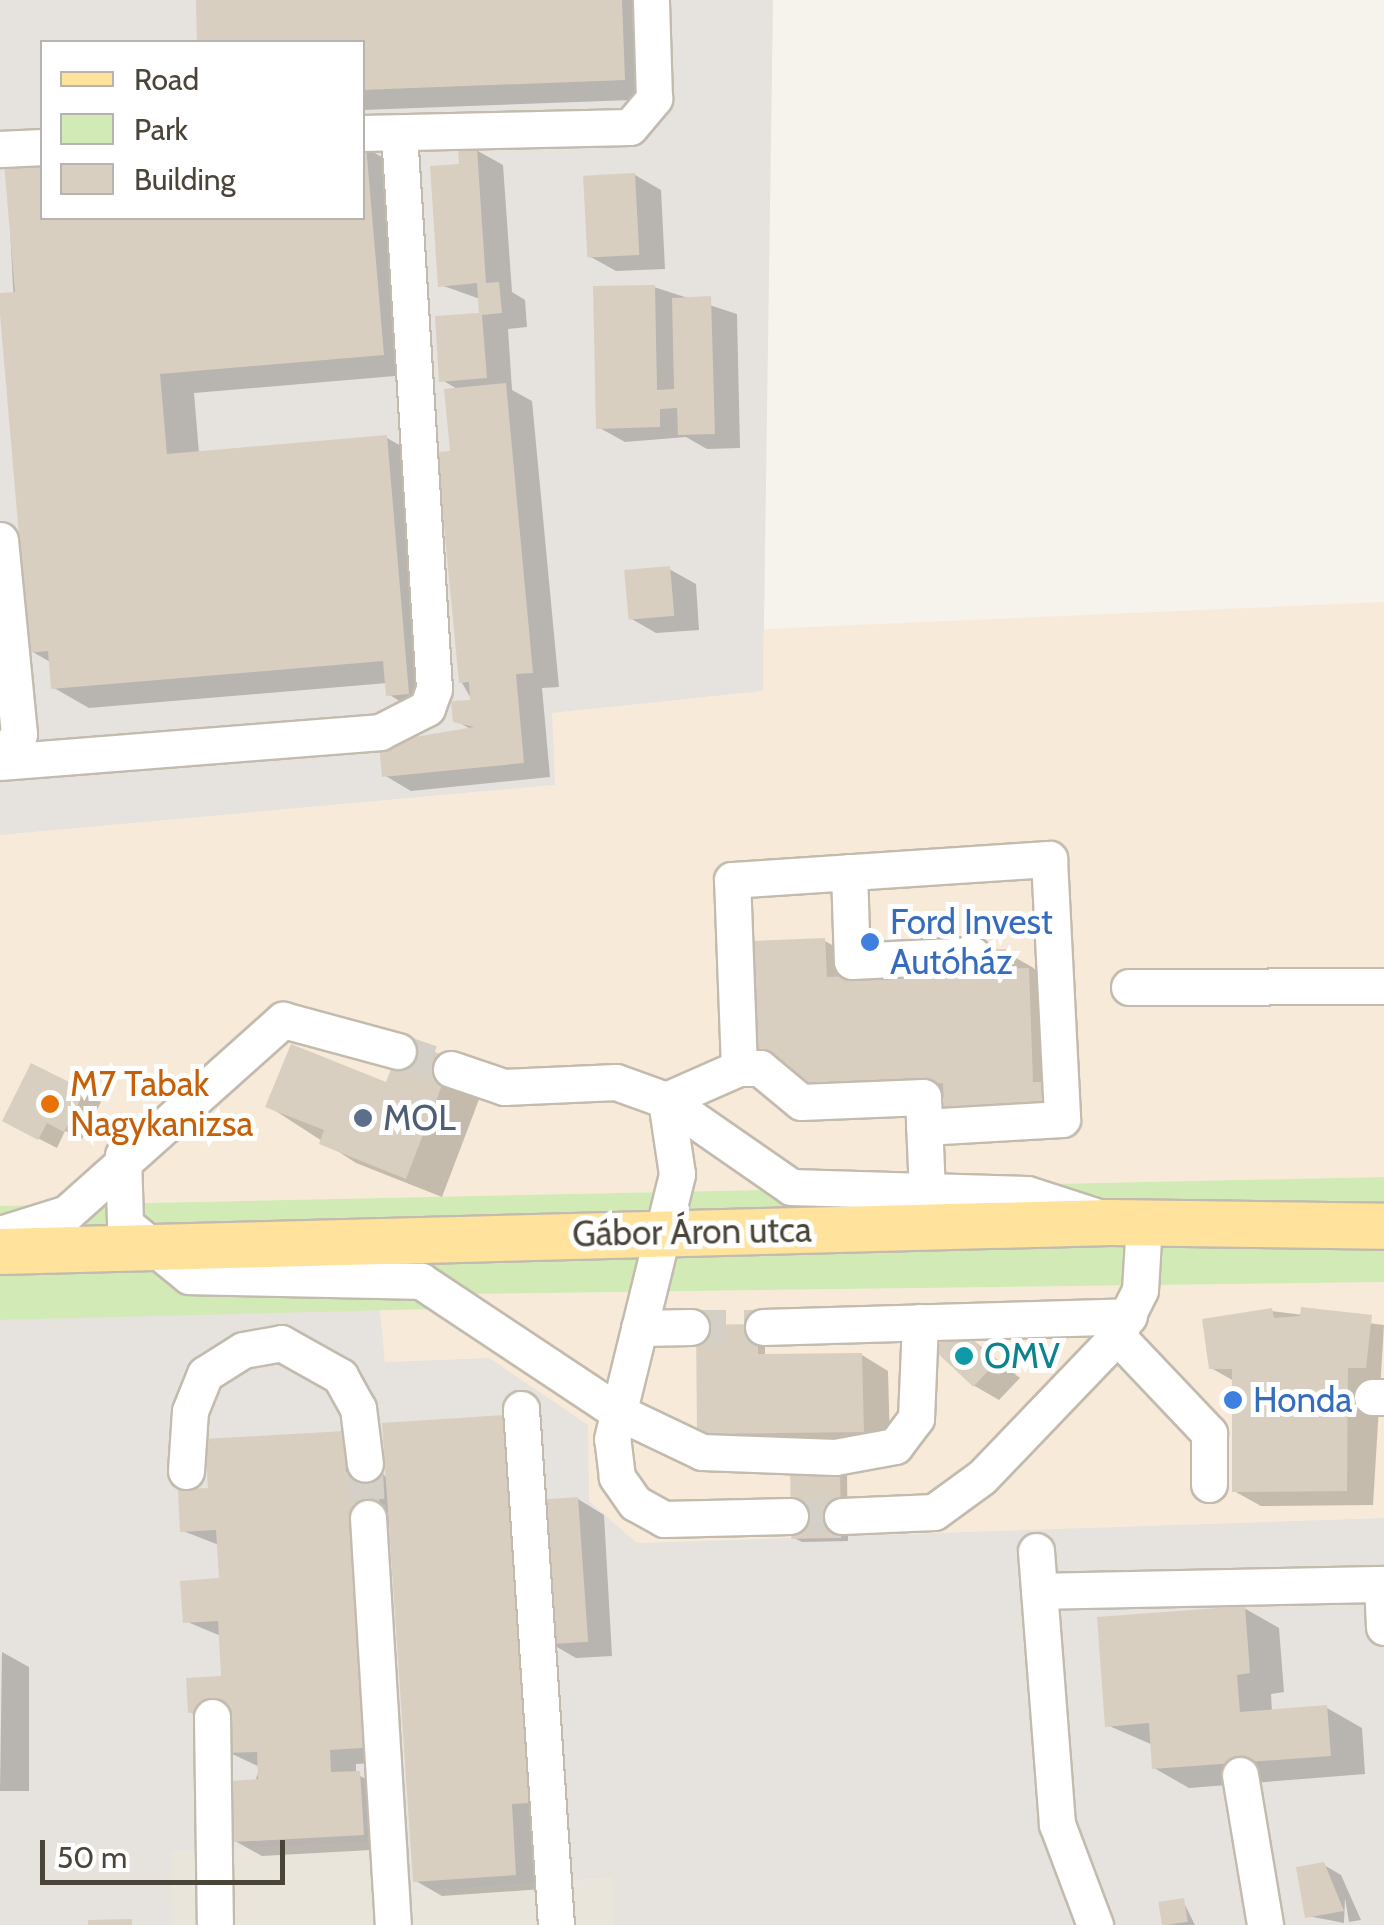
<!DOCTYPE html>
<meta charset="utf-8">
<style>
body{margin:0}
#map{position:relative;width:1384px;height:1925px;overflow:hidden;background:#f6f3ec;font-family:Cabin,sans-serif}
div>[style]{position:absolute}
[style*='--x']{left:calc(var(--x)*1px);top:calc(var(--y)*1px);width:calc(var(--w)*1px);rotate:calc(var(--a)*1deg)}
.residential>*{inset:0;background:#eae5da}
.commercial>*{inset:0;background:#f7ead8}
.industrial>*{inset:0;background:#e6e2dd}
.green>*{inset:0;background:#d2eab5}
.shadow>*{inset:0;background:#0003}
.building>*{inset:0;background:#d8cfc1;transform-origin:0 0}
.minor-tunnel>*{height:35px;margin-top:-17.5px;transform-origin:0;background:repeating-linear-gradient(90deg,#d4d0c8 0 35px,transparent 0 53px)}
.roads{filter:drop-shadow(2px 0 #c2bbae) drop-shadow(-2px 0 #c2bbae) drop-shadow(0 2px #c2bbae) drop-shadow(0 -2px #c2bbae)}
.minor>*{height:35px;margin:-17.5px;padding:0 17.5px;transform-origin:17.5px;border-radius:17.5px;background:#fff}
.major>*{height:45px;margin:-22.5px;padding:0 22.5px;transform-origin:22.5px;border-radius:22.5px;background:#ffe39c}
.dots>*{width:28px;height:28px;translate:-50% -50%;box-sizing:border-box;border:5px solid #fff;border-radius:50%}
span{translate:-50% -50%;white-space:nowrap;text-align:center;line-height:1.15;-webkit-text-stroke:10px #fff;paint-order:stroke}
.shop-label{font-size:35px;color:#366cbe}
.left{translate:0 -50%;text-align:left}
.food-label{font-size:35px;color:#c56008}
.service-label{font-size:35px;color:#4e5e75}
.street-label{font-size:35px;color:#4b4439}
.culture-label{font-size:35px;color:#0d838f}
.legend{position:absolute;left:40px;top:40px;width:325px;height:180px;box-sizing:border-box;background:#fff;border:2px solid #b7b4b0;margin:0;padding:12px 18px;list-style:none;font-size:30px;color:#4b4439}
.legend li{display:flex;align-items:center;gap:20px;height:50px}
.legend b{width:50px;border:2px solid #b7b4b0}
.scale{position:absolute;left:40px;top:1840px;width:245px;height:45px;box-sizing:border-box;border:5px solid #4b4439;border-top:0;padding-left:12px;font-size:30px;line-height:35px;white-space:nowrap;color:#4b4439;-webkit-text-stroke:8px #fff;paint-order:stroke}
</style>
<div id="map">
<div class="residential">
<i style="clip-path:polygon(405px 1841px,409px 1892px,612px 1878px,613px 1925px,173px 1925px,170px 1852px)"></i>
</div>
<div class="commercial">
<i style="clip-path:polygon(1384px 602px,1384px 1177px,0 1206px,0 835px,555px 785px,551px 713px,763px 691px,764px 629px)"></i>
<i style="clip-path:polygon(1384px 1282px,1384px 1518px,637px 1543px,589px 1501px,489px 1358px,385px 1362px,380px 1309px,429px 1309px,463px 1294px)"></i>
</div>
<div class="industrial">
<i style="clip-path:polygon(evenodd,0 0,773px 0,763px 691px,552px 713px,555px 785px,0 835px,0 0,42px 42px,362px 42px,362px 218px,42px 218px,42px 42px)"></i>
<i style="clip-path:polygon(380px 1309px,385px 1362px,489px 1358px,588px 1425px,589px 1501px,637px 1543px,1384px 1518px,1384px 1925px,613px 1925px,612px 1878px,408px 1892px,404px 1841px,171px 1852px,173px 1925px,0 1925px,0 1320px)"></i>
</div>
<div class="green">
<i style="clip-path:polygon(1384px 1177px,1384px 1282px,463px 1294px,429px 1309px,0 1320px,0 1206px)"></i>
</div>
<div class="shadow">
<i style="clip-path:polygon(198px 0,656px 0,659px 99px,362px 110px,362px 42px,200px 42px)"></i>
<i style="clip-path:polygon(366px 148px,401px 168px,418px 374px,194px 393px,199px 453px,387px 438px,422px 458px,423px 715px,388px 694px,387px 683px,89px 708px,54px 688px,52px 663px,31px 651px,7px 166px,42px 163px,42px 218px,362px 218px)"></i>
<i style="clip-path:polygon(476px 150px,503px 165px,512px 292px,525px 300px,527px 327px,508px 329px,512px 390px,532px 401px,559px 687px,542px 688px,550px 777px,411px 791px,384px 775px,472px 730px,455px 720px,473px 702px,461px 681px,453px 453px,459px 390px,442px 380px,481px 315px,480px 299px,441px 285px,462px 166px)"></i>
<i style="clip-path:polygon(635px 175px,661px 190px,665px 269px,616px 271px,589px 256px)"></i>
<i style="clip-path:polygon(654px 287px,737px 314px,740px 448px,707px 449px,686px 437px,625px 442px,598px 427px)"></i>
<i style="clip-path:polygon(669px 569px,696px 584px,699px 630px,656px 633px,630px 618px)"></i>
<i style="clip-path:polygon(825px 941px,851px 956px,1005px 952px,1032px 967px,1054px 985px,1059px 1094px,973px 1121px,947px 1098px,828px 1103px)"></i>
<i style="clip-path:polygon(32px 1066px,101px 1102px,82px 1139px,65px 1131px,57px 1148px,22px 1130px)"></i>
<i style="clip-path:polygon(486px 1081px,442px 1197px,356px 1163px,268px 1106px,387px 1085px)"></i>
<i style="clip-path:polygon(1271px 1311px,1384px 1325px,1373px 1505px,1261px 1506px,1234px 1491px,1234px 1381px,1211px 1368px)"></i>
<i style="clip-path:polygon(958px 1328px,1020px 1378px,999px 1400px,973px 1385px)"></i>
<i style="clip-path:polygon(765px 1331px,765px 1357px,862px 1355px,888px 1371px,890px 1446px,700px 1433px)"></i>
<i style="clip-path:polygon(503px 1417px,542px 1889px,442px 1896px,416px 1881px,391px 1527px,376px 1528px,389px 1762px,356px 1764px,356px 1774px,386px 1789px,389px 1849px,262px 1856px,235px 1841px,260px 1767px,228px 1752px,217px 1727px,190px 1712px,223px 1679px,221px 1636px,185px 1621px,221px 1581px,219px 1545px,183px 1531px,211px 1490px,343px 1434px,388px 1479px)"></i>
<i style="clip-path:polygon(839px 1470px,847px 1474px,848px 1541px,802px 1542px,794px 1538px)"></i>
<i style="clip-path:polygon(578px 1499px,604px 1515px,612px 1656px,576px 1658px,550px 1643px)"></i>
<i style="clip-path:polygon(1244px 1608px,1279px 1628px,1284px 1692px,1271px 1694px,1272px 1712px,1327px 1708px,1362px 1728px,1365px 1774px,1189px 1788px,1154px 1768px,1153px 1745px,1107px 1725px)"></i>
<i style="clip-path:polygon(2px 1652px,29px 1667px,29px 1791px,0 1791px)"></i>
<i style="clip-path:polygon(1324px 1865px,1341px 1875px,1361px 1920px,1349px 1922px,1345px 1898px,1344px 1923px,1308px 1916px)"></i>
<i style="clip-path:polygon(1183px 1901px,1195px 1925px,1165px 1925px,1161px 1905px)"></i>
</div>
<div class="building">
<i style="clip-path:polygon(196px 0,622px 0,625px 80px,362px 90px,362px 42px,197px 42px)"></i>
<i style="clip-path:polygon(366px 145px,384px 355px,160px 374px,167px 454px,387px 435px,409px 694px,386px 696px,383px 661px,51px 689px,48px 651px,29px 653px,0 314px,0 293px,15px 292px,4px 163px,42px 160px,42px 218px,362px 218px)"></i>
<i style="clip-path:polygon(477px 148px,486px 283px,499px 282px,502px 313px,482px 315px,487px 378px,439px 382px,435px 316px,479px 313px,477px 283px,438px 287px,430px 166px,459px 164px,458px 149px)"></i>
<i style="left:635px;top:173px;width:82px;height:52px;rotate:87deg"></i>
<i style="clip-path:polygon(655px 285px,657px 390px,674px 389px,672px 298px,711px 296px,715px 434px,678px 435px,677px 408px,660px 409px,660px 427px,596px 429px,593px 286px)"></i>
<i style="clip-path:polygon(506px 383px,533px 673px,516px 674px,524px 763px,382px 777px,379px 743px,474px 727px,453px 722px,451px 701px,470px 700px,469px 682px,459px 683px,437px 452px,450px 451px,444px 389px)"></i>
<i style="left:670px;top:566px;width:50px;height:46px;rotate:85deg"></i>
<i style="clip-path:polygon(825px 938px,827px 977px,981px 970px,980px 950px,1006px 949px,1006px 969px,1029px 968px,1033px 1082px,1043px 1082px,1044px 1103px,944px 1107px,943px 1083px,799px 1089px,752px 1046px,748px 941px)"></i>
<i style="clip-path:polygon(403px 1039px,452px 1059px,406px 1179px,319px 1144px,324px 1130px,265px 1107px,291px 1044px,386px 1082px)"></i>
<i style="clip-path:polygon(31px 1063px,85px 1090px,64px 1132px,47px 1123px,38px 1140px,2px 1121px)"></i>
<i style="clip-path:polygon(1301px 1307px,1372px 1315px,1366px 1368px,1348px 1368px,1347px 1491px,1232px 1492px,1232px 1369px,1209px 1369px,1202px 1319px,1272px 1308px,1274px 1318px,1300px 1316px)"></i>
<i style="clip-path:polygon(758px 1324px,758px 1354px,862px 1353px,864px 1432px,697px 1434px,696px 1325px)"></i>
<i style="left:957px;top:1325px;width:54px;height:34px;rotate:43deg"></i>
<i style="clip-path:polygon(504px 1415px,531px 1803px,512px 1804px,516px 1875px,413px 1882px,382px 1423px)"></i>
<i style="clip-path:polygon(344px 1431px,346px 1472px,378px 1470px,380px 1513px,350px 1514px,363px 1748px,330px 1750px,331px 1772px,360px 1771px,364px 1835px,233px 1842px,229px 1781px,258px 1779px,257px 1752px,226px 1753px,224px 1712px,188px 1713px,186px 1678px,221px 1676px,218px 1621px,183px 1623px,180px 1581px,219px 1578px,216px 1530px,180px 1532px,178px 1489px,208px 1488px,205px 1439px)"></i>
<i style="left:840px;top:1467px;width:71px;height:50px;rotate:89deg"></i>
<i style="left:578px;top:1497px;width:145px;height:39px;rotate:86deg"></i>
<i style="clip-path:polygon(1245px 1606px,1250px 1673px,1237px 1675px,1240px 1712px,1327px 1705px,1331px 1756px,1152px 1769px,1149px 1723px,1105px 1727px,1097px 1617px)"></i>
<i style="clip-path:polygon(1324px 1862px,1344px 1911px,1305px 1918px,1296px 1867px)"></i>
<i style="left:1184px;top:1898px;width:24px;height:26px;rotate:81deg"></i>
<i style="clip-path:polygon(132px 1919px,132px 1925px,88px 1925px,88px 1920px)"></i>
</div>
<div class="minor-tunnel">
<i style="--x:398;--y:1051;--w:56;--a:18.8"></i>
<i style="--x:691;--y:1327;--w:72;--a:0"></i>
<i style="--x:365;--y:1464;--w:54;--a:86.8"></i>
<i style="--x:790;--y:1516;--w:52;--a:0"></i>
</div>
<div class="roads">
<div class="minor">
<i style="--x:362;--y:133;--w:268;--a:-1.3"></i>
<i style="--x:630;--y:127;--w:38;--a:-50"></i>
<i style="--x:654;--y:98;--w:98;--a:-91.8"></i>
<i style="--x:0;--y:149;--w:42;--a:-2.7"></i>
<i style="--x:0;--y:540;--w:195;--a:84.4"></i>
<i style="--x:19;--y:734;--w:32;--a:126"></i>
<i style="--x:0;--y:762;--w:381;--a:-4.5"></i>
<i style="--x:380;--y:732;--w:53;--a:-27.1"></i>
<i style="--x:427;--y:708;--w:20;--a:-70"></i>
<i style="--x:434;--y:689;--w:557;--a:-93.6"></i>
<i style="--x:849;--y:872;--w:89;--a:88.1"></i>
<i style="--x:852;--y:961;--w:121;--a:-2.8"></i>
<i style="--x:1129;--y:987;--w:255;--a:-0.2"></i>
<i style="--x:739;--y:1068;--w:188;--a:-92.1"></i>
<i style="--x:732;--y:880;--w:318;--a:-3.8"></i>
<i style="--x:1049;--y:859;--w:260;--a:87.1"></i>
<i style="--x:1062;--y:1119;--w:138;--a:176.7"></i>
<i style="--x:451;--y:1069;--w:56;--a:18.8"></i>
<i style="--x:504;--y:1087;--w:112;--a:-2.6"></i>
<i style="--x:616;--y:1082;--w:53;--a:19.8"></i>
<i style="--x:666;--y:1100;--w:152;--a:34.8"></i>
<i style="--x:791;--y:1187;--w:236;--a:1.7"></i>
<i style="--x:1027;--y:1194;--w:82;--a:17.8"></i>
<i style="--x:123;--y:1155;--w:69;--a:88.3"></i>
<i style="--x:125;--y:1224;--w:82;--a:39.1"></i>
<i style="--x:189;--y:1276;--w:232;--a:1.2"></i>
<i style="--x:421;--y:1281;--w:237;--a:33.6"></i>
<i style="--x:618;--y:1412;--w:93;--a:25.5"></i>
<i style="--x:702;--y:1452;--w:133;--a:2.2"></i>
<i style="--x:835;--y:1457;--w:61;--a:-10.4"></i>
<i style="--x:895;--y:1446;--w:35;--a:-53"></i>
<i style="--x:916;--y:1418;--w:96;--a:-87.6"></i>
<i style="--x:0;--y:1234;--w:70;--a:-17.4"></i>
<i style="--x:67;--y:1213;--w:290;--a:-41.8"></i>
<i style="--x:283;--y:1020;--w:119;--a:15.1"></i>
<i style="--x:763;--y:1327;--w:366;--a:-1.7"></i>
<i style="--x:639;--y:1328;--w:52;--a:-1.1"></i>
<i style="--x:1117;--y:1336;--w:134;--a:46.5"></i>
<i style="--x:1209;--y:1433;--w:51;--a:90"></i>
<i style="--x:1372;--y:1397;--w:12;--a:0"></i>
<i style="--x:521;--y:1409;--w:517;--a:86.12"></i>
<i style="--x:186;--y:1471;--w:60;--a:-86.2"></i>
<i style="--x:190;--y:1411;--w:40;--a:-68"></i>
<i style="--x:205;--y:1374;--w:45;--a:-32.3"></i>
<i style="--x:243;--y:1350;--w:39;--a:-10"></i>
<i style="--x:281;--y:1343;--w:68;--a:29.2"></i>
<i style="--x:340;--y:1376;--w:37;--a:61"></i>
<i style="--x:358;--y:1408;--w:56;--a:82.9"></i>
<i style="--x:790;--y:1516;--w:126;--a:178.6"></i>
<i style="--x:664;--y:1519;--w:33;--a:-151"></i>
<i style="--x:635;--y:1503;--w:32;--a:-125"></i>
<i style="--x:617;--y:1477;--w:38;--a:-97"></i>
<i style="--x:612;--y:1439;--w:273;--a:-76.2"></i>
<i style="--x:677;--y:1174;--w:75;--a:-98.5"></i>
<i style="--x:666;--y:1100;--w:80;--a:-23.7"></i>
<i style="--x:739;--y:1068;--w:21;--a:0"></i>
<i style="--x:760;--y:1068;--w:53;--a:39.7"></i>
<i style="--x:801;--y:1102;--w:122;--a:-2.3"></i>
<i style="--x:923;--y:1097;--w:96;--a:87.6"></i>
<i style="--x:842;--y:1516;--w:92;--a:-2.5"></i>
<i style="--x:934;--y:1512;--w:59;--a:-36.1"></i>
<i style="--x:982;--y:1477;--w:195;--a:-46.2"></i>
<i style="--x:1117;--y:1336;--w:51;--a:-63.4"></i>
<i style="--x:1140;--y:1290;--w:67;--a:-86.6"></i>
<i style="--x:368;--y:1518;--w:408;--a:86.5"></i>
<i style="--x:1036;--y:1551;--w:274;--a:85.6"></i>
<i style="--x:1057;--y:1824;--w:108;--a:69.4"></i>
<i style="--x:1382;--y:1584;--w:43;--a:87.3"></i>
<i style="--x:1039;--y:1591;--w:345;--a:-1.2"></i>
<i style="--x:212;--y:1717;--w:208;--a:89.2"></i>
<i style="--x:1240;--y:1775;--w:152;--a:80.5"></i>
</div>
<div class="major">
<i style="--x:0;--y:1251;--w:1110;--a:-1.5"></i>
<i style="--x:1110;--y:1222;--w:274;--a:0.8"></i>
</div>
</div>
<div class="dots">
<i style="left:870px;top:942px;background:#3f7fe0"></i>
<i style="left:50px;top:1104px;background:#e8710a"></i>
<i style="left:363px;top:1118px;background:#5c6f8a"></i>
<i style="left:964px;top:1356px;background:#0f9aa8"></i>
<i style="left:1233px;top:1400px;background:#3f7fe0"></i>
</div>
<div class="shop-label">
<span class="left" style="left:890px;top:942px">Ford Invest<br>Autóház</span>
<span class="left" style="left:1253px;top:1400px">Honda</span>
</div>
<div class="food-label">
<span class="left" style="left:70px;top:1104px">M7 Tabak<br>Nagykanizsa</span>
</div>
<div class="service-label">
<span class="left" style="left:383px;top:1118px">MOL</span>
</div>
<div class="street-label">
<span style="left:692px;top:1232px;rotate:-1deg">Gábor Áron utca</span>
</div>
<div class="culture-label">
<span class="left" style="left:984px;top:1356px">OMV</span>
</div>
<ul class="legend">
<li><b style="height:12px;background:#ffe39c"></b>Road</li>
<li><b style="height:28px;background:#d2eab5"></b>Park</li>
<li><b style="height:28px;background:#d8cfc1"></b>Building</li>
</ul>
<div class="scale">50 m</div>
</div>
